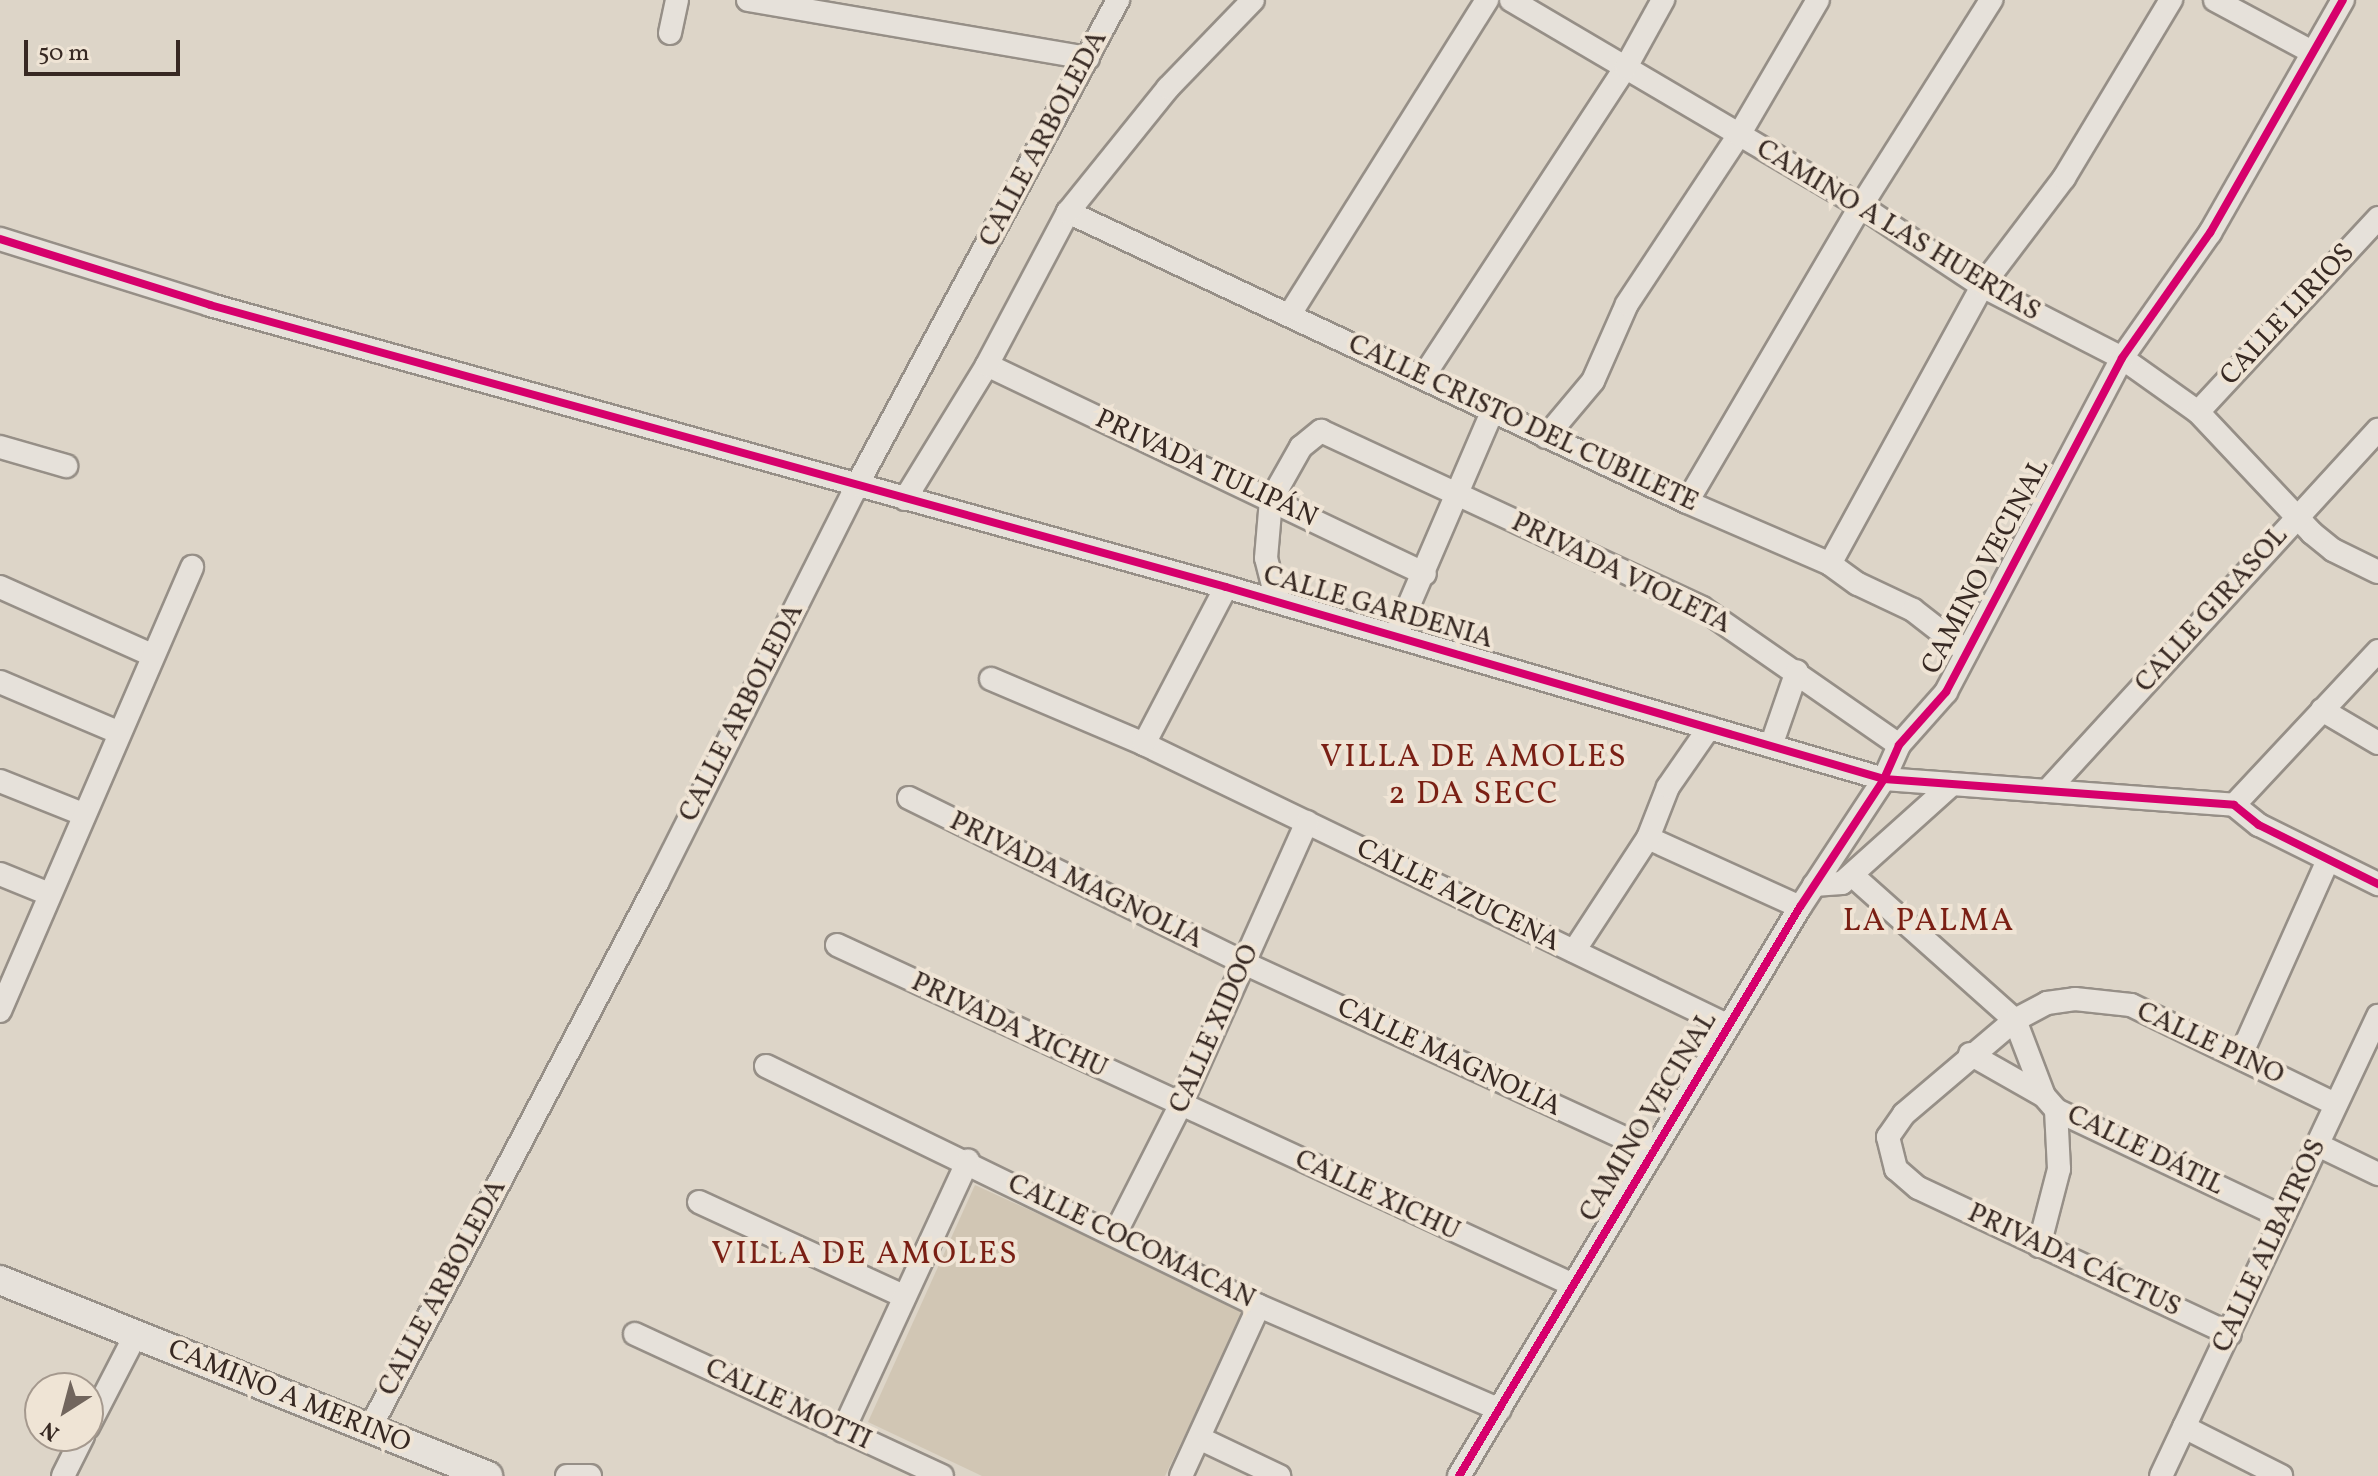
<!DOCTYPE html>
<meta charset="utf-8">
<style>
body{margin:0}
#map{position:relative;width:2378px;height:1476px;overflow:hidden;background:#ddd5c8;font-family:Vollkorn,serif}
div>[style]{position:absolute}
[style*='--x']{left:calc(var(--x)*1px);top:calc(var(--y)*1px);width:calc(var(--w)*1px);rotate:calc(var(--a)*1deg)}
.green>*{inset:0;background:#d1c6b4}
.roads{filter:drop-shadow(2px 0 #968f87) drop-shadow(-2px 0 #968f87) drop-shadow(0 2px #968f87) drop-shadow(0 -2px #968f87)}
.minor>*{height:22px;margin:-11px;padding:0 11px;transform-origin:11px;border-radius:11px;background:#e6e1da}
.tertiary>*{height:28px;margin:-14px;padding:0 14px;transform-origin:14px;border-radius:14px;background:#e6e1da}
.cycleway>*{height:8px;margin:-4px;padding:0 4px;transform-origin:4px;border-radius:4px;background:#d6006c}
span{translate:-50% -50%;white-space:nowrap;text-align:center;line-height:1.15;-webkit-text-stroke:8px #efe4d5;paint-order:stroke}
.street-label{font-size:28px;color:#372923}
.quarter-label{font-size:32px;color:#7a1f14;letter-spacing:2px}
.north{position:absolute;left:24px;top:1372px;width:80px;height:80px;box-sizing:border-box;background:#efe4d5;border:2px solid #a5998e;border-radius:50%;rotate:216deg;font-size:22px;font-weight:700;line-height:32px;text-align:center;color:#372923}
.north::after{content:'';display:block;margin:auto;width:28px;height:36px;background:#71655d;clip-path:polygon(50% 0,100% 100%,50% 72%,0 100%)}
.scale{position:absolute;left:24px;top:40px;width:156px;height:36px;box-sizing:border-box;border:4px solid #372923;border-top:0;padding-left:10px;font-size:24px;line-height:28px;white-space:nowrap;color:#372923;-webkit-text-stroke:6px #efe4d5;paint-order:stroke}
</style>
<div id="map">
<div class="green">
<i style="clip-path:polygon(975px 1185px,1246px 1309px,1165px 1476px,982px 1476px,868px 1422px)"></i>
</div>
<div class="roads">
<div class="minor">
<i style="--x:748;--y:0;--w:345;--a:9.7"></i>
<i style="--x:1511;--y:0;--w:406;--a:30.5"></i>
<i style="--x:1861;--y:206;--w:145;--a:33.5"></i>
<i style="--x:1982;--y:286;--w:157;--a:27.2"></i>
<i style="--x:2122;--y:358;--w:93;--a:35.4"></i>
<i style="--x:2198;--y:412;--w:166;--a:46.7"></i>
<i style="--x:2312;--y:533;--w:27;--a:39"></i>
<i style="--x:2333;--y:550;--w:50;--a:26.1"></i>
<i style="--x:2215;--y:0;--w:108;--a:28.2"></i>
<i style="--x:670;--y:33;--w:34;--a:-78"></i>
<i style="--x:1068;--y:212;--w:684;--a:25.1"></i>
<i style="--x:1687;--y:502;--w:156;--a:23.4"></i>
<i style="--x:1830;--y:564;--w:34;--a:36"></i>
<i style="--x:1858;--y:584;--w:61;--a:25.3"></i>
<i style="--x:1913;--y:610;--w:68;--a:37.9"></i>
<i style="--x:0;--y:239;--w:220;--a:17.4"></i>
<i style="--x:210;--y:305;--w:1054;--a:15.51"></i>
<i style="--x:1226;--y:587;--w:685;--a:16.27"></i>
<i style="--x:1884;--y:779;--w:351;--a:4.2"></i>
<i style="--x:2234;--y:805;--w:32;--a:39"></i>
<i style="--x:2259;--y:825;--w:133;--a:26.4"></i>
<i style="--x:1290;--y:314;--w:371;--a:-57.9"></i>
<i style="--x:987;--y:365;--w:485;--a:25.5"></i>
<i style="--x:1423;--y:377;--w:371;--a:-56.8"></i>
<i style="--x:1626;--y:67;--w:77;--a:-61.1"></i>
<i style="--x:2198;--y:412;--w:265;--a:-47.1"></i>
<i style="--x:1546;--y:437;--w:73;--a:-50"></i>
<i style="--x:1593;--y:381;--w:84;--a:-66.2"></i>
<i style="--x:1627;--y:304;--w:203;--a:-56.5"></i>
<i style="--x:1739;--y:135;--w:156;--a:-59.7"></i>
<i style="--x:0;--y:447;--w:69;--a:16.1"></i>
<i style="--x:905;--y:499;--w:157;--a:-58.5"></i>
<i style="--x:987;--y:365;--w:173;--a:-62.1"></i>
<i style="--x:1068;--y:212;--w:159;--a:-51.1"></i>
<i style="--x:1168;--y:88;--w:122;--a:-46"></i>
<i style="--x:1687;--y:502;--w:343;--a:-59.6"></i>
<i style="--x:1861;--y:206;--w:244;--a:-57.7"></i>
<i style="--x:1830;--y:564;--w:317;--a:-61.3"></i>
<i style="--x:1982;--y:286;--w:136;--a:-52.8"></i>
<i style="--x:2064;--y:178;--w:208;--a:-59"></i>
<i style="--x:0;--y:587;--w:167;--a:24.1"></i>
<i style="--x:1277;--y:601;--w:44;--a:-104.3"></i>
<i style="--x:1266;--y:558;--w:58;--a:-85.1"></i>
<i style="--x:1271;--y:500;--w:61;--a:-60.5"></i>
<i style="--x:1301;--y:447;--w:26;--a:-39"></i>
<i style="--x:1321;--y:431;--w:420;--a:24.9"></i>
<i style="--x:1702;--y:608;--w:240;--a:34.8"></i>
<i style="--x:1396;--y:635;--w:245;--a:-66.7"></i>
<i style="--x:991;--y:679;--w:166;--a:23"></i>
<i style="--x:1144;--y:744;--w:649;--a:25.74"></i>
<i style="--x:0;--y:682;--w:130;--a:23"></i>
<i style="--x:2322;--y:710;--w:65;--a:30.5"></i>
<i style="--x:1144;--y:744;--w:177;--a:-62.4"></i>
<i style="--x:1771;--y:746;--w:79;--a:-70.9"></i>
<i style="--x:0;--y:781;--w:89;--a:21.7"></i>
<i style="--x:2047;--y:791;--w:490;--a:-47.5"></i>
<i style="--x:909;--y:798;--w:373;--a:26.2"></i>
<i style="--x:1244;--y:963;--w:451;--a:24.7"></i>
<i style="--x:2234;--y:805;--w:211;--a:-46.9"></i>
<i style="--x:1648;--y:838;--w:167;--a:24.4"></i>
<i style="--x:0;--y:874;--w:53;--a:22.2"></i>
<i style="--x:1852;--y:875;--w:218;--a:41.7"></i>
<i style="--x:2015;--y:1020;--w:81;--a:69.1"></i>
<i style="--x:1814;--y:885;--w:28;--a:-4"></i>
<i style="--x:1842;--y:883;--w:145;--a:-41.9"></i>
<i style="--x:837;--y:945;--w:811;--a:24.79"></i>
<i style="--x:1574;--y:951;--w:135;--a:-56.8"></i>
<i style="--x:1648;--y:838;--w:55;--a:-68.6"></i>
<i style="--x:1668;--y:787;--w:72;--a:-55.2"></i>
<i style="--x:0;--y:1011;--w:484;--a:-66.6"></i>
<i style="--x:1970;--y:1054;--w:85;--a:29.6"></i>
<i style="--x:2044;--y:1096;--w:18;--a:49"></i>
<i style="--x:2056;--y:1110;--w:250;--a:25.3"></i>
<i style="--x:2240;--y:1057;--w:216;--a:-65.9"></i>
<i style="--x:766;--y:1066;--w:548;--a:25.96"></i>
<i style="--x:1259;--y:1306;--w:262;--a:23.3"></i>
<i style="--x:2318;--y:1145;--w:67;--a:25.8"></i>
<i style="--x:699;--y:1202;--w:225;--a:24.7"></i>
<i style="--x:1116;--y:1232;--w:141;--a:-63.1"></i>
<i style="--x:1180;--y:1106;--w:311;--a:-65.9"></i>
<i style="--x:2039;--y:1246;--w:80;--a:-75.4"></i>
<i style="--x:2059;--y:1169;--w:59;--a:-92.9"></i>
<i style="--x:635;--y:1334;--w:338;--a:24.8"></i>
<i style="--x:2230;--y:1334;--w:344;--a:-154.9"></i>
<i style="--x:1918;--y:1188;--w:29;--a:-139"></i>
<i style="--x:1896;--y:1169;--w:33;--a:-104"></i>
<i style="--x:1888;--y:1137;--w:28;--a:-55"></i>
<i style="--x:1904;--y:1114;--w:145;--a:-40.3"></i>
<i style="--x:2015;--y:1020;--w:36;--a:-28"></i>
<i style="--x:2047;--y:1003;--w:28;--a:-8"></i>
<i style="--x:2075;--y:999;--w:56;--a:6.1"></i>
<i style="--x:2131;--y:1005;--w:227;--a:25.9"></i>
<i style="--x:88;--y:1427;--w:102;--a:-62.7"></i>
<i style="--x:2184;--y:1427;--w:109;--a:26.8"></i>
<i style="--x:370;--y:1428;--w:616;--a:-62.23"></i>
<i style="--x:657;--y:883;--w:445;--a:-63.3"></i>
<i style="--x:857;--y:485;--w:551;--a:-61.71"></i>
<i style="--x:843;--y:1431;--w:298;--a:-65.2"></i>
<i style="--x:1199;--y:1438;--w:89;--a:25.4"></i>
<i style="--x:63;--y:1476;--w:45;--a:-63.4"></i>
<i style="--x:567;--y:1476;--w:23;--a:0"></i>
<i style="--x:1181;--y:1476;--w:187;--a:-65.4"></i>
<i style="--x:1459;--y:1476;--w:663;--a:-59.07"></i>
<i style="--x:1800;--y:907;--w:153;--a:-56.7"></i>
<i style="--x:1884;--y:779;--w:37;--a:-66"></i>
<i style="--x:1899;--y:745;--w:71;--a:-48.4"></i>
<i style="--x:1946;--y:692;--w:378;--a:-62.2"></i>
<i style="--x:2122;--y:358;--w:153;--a:-54.9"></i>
<i style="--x:2210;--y:233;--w:268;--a:-60.3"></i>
<i style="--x:2161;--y:1476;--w:509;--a:-64.74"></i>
</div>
<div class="tertiary">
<i style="--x:0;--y:1280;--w:526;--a:21.88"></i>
</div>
</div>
<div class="cycleway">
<i style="--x:0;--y:239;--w:220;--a:17.4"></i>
<i style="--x:210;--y:305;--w:1054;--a:15.51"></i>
<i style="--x:1226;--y:587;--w:685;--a:16.27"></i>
<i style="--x:1884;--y:779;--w:351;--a:4.2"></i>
<i style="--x:2234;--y:805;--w:32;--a:39"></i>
<i style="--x:2259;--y:825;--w:133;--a:26.4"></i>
<i style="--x:1459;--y:1476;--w:663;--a:-59.07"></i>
<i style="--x:1800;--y:907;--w:153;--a:-56.7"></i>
<i style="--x:1884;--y:779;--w:37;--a:-66"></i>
<i style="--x:1899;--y:745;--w:71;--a:-48.4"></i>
<i style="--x:1946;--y:692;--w:378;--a:-62.2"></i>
<i style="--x:2122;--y:358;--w:153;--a:-54.9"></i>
<i style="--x:2210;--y:233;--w:268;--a:-60.3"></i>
</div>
<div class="street-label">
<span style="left:1044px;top:139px;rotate:-62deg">CALLE ARBOLEDA</span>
<span style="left:1898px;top:231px;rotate:31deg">CAMINO A LAS HUERTAS</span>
<span style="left:2288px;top:315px;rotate:-47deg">CALLE LIRIOS</span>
<span style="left:1523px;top:424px;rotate:25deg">CALLE CRISTO DEL CUBILETE</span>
<span style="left:1206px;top:469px;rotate:25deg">PRIVADA TULIPÁN</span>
<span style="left:1986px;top:567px;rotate:-62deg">CAMINO VECINAL</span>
<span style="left:1621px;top:574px;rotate:26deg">PRIVADA VIOLETA</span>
<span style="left:1378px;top:608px;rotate:16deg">CALLE GARDENIA</span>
<span style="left:2212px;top:610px;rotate:-48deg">CALLE GIRASOL</span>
<span style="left:742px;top:713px;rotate:-63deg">CALLE ARBOLEDA</span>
<span style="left:1076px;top:881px;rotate:26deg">PRIVADA MAGNOLIA</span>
<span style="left:1458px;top:896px;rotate:26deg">CALLE AZUCENA</span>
<span style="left:1009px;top:1026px;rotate:25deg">PRIVADA XICHU</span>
<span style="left:1215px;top:1029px;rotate:-66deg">CALLE XIDOO</span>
<span style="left:2210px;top:1044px;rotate:25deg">CALLE PINO</span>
<span style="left:1449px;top:1058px;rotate:25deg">CALLE MAGNOLIA</span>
<span style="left:1649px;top:1117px;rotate:-59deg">CAMINO VECINAL</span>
<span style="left:2145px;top:1151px;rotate:26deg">CALLE DÁTIL</span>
<span style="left:1377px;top:1196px;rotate:25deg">CALLE XICHU</span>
<span style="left:1131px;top:1242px;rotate:26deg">CALLE COCOMACAN</span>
<span style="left:2270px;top:1246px;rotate:-65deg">CALLE ALBATROS</span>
<span style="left:2074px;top:1261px;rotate:25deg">PRIVADA CÁCTUS</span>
<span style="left:443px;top:1288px;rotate:-62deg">CALLE ARBOLEDA</span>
<span style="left:289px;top:1397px;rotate:22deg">CAMINO A MERINO</span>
<span style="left:788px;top:1405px;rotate:25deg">CALLE MOTTI</span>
</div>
<div class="quarter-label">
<span style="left:1474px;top:777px">VILLA DE AMOLES<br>2 DA SECC</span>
<span style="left:1929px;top:922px">LA PALMA</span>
<span style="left:865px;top:1255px">VILLA DE AMOLES</span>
</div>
<div class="north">N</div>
<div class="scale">50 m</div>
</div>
